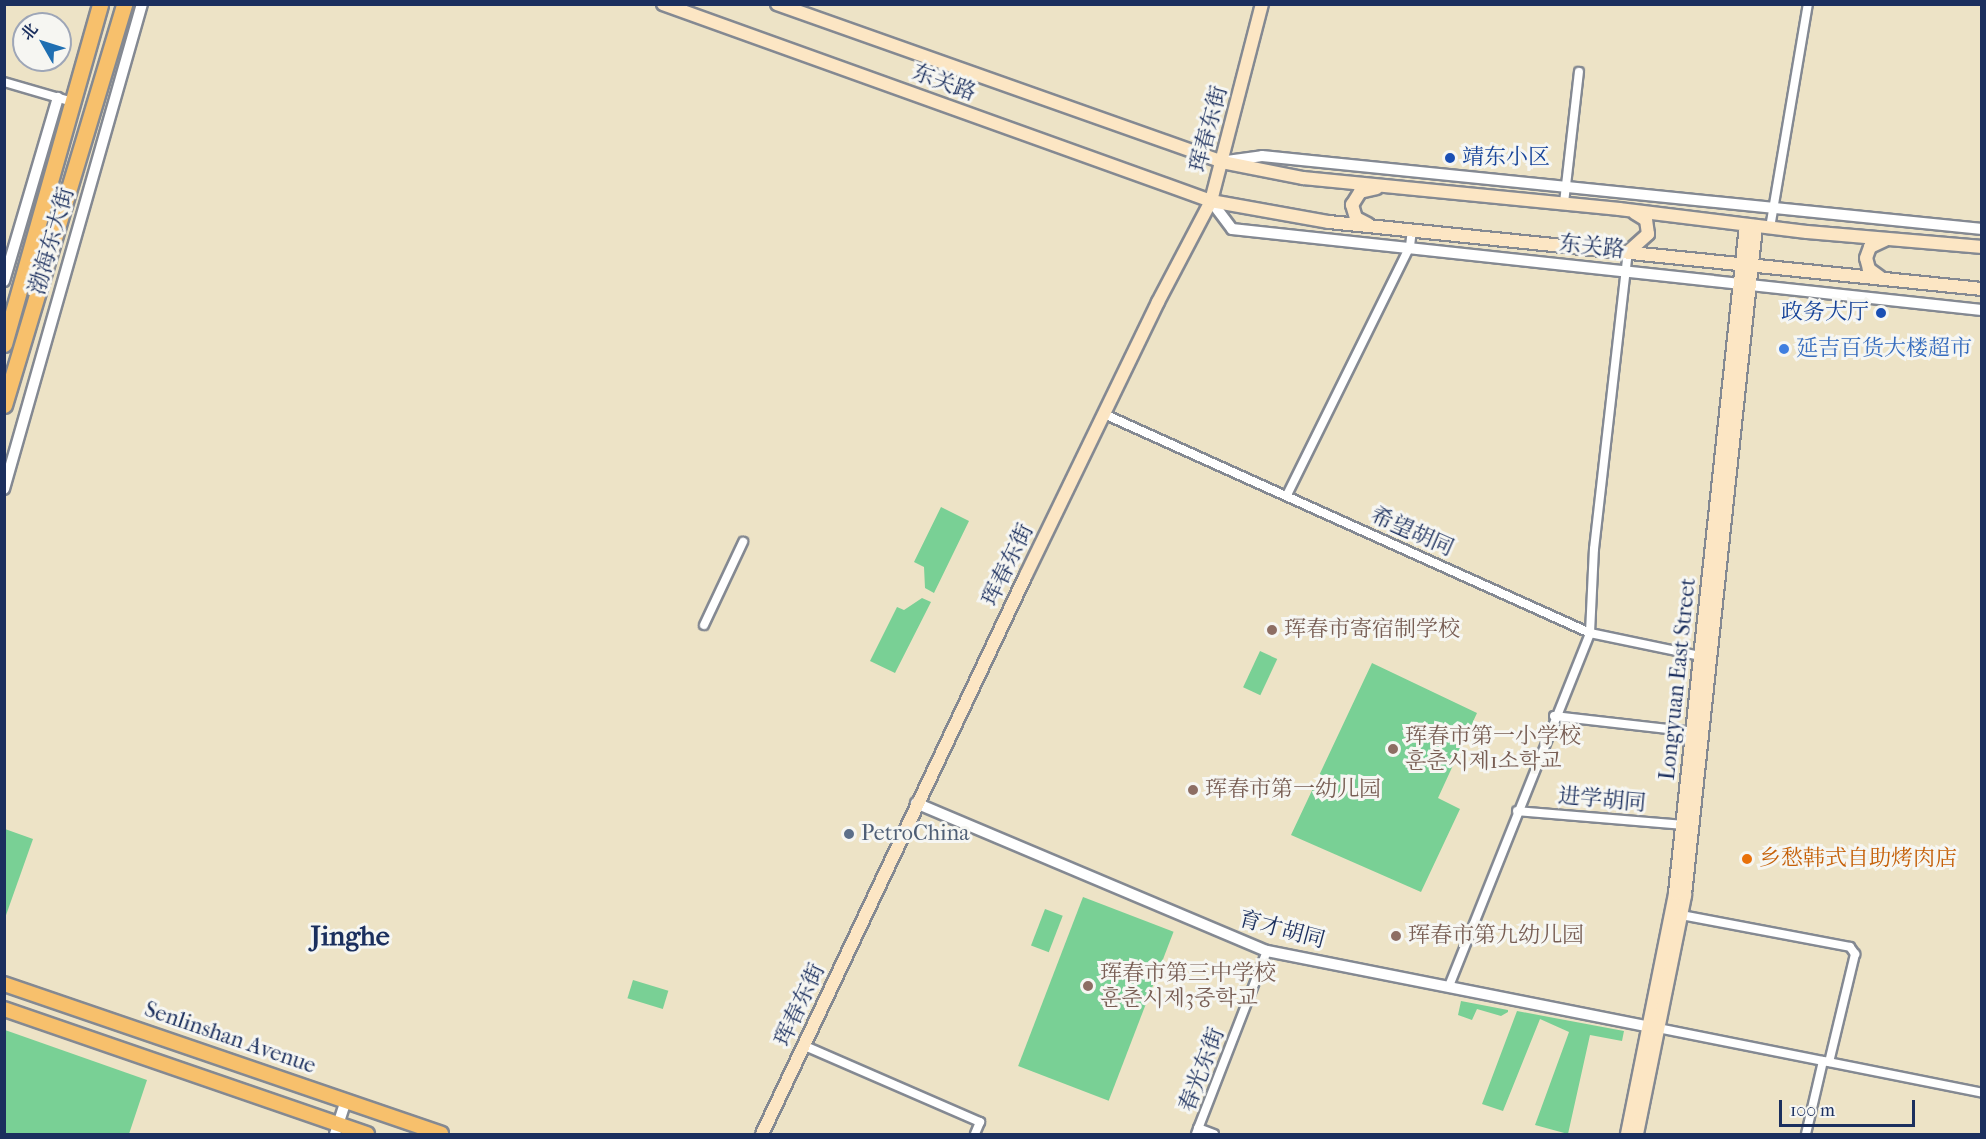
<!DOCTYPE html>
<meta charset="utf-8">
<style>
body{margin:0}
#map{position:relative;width:1986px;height:1139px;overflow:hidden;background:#ede3c6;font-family:"IM FELL French Canon","Noto Serif SC","Noto Serif KR",serif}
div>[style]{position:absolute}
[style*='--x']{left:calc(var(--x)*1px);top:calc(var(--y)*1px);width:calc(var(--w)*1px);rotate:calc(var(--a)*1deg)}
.green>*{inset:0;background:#79d095;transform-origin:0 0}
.roads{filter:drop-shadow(2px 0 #848992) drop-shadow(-2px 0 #848992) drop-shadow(0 2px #848992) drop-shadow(0 -2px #848992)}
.minor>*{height:8px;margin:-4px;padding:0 4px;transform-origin:4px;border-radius:4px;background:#fff}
.tertiary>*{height:10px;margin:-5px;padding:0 5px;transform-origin:5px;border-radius:5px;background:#fff}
.secondary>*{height:12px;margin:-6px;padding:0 6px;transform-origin:6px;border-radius:6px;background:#fce6c4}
.primary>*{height:14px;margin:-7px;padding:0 7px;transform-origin:7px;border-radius:7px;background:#f7c06c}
.trunk>*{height:15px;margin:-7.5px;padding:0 7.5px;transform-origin:7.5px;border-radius:7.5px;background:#f7c06c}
.dots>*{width:16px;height:16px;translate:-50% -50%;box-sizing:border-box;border:3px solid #f6f6f2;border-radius:50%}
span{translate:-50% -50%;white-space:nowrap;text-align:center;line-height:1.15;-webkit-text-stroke:6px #f6f6f2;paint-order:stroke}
.street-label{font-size:22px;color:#1b2f5e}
.transit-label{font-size:22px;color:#164399}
.left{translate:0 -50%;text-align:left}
.right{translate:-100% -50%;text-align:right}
.shop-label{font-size:22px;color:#366cbe}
.education-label{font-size:22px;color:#785e54}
.service-label{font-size:22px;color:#4e5e75}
.food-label{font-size:22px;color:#c56008}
.district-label{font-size:28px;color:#1b2f5e;font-weight:700}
.frame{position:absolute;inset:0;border:6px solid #1b2f5e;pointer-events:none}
.north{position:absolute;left:12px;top:12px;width:60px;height:60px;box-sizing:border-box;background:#f6f6f2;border:2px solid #9ea6b7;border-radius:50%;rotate:309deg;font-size:16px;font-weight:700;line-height:24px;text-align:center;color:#1b2f5e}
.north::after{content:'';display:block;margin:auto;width:21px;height:27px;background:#1f6fb2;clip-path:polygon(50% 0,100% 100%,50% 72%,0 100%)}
.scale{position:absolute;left:1779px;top:1100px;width:136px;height:27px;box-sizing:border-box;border:3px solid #1b2f5e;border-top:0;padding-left:8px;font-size:18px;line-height:21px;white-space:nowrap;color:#1b2f5e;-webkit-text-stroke:4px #f6f6f2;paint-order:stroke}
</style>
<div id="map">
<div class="green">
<i style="clip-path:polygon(941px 507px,969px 521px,934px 593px,925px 588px,924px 567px,914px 562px)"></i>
<i style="clip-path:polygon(922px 598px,931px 602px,895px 673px,870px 661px,897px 607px,904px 610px)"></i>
<i style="left:1260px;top:651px;width:19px;height:40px;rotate:25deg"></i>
<i style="clip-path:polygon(1372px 663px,1477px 713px,1438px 798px,1460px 809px,1421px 892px,1291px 835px)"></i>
<i style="clip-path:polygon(5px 829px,33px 839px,5px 918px,4px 829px)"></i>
<i style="left:1083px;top:897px;width:97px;height:181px;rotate:21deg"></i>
<i style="left:1045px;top:909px;width:19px;height:39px;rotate:21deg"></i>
<i style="left:633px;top:980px;width:37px;height:19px;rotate:17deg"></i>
<i style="clip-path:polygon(1461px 1001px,1508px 1010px,1508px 1012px,1501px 1016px,1477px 1009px,1472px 1020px,1458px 1015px)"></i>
<i style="clip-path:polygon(1517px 1011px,1624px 1031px,1622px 1041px,1590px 1035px,1568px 1134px,1535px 1125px,1569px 1032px,1540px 1019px,1503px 1111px,1482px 1104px)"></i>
<i style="clip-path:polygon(5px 1030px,147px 1080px,129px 1134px,5px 1134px)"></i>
</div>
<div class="roads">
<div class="minor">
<i style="--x:4;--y:82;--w:72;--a:16.2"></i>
<i style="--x:1564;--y:203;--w:132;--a:-83.5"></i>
<i style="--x:1770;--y:228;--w:227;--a:-80.4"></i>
<i style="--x:1104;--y:414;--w:533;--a:24.26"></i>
<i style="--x:1590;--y:633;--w:117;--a:11.8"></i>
<i style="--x:1287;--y:495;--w:278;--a:-63.7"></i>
<i style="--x:1410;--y:246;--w:16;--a:-83"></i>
<i style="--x:704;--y:625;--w:92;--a:-64.8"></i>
<i style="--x:1554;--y:716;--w:141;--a:6.5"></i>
<i style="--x:1517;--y:811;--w:167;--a:4.8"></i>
<i style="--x:1676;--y:914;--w:177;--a:10.7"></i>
<i style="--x:1850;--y:947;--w:9;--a:54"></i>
<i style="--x:1855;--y:954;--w:111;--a:103.5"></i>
<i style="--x:1449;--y:986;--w:380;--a:-68.2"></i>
<i style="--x:1590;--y:633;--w:84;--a:-87.3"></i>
<i style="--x:1594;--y:549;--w:299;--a:-83.5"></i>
<i style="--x:1658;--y:1028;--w:330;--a:11.3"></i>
<i style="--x:805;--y:1046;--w:191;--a:23.5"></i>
<i style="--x:980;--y:1122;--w:13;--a:113"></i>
<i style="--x:1198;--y:1128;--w:17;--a:21"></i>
<i style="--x:1196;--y:1134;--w:196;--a:-68.8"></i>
<i style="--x:1806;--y:1134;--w:75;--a:-76.9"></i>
</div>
<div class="tertiary">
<i style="--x:1227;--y:161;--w:35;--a:-8"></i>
<i style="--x:1262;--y:156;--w:724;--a:5.79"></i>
<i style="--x:1211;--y:201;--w:35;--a:53"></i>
<i style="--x:1232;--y:229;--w:754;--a:6.16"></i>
<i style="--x:4;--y:281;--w:191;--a:-73.6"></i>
<i style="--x:4;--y:489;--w:504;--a:-74.12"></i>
<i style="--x:916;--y:803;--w:381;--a:22.9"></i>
<i style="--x:1267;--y:951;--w:397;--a:11.2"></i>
<i style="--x:335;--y:1134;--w:36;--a:-72"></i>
</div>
<div class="secondary">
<i style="--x:663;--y:4;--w:582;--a:19.77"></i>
<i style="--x:1211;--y:201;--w:120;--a:10.1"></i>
<i style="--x:1329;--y:222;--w:656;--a:5.86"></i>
<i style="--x:777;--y:4;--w:472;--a:19.5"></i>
<i style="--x:1222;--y:162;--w:83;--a:11.2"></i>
<i style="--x:1303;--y:178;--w:318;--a:5.6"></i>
<i style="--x:1619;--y:209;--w:189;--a:7"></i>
<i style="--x:1807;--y:232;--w:176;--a:4.9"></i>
<i style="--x:1368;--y:224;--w:13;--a:-153"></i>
<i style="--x:1356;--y:218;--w:14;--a:-107"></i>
<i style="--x:1352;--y:205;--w:15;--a:-58"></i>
<i style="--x:1360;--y:192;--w:17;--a:-13"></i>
<i style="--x:1628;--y:252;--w:27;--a:-42"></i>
<i style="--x:1648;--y:234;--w:14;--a:-98"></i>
<i style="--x:1646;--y:220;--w:13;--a:-148"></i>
<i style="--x:1880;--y:277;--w:14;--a:-144"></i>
<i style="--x:1869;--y:269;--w:11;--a:-105"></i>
<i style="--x:1866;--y:258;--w:12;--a:-70"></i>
<i style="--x:1870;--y:247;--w:17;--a:-25"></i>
<i style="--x:762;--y:1134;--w:618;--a:-64.72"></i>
<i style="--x:1026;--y:575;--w:303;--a:-64.2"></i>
<i style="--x:1158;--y:302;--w:114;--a:-62.3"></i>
<i style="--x:1211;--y:201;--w:203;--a:-75.5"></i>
<i style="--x:1627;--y:1134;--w:246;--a:-78.7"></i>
<i style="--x:1675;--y:893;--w:672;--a:-83.93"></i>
<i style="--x:1637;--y:1134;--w:244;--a:-78.6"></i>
<i style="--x:1685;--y:895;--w:673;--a:-83.94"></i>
</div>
<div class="primary">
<i style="--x:4;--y:984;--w:462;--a:18.9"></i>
<i style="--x:4;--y:1009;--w:384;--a:19"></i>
</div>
<div class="trunk">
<i style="--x:4;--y:344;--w:353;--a:-74.2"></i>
<i style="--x:4;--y:405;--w:419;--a:-73.3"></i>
</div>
</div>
<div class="dots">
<i style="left:1450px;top:158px;background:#1a4fb4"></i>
<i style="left:1881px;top:313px;background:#1a4fb4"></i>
<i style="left:1784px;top:349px;background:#3f7fe0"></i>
<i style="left:1272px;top:630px;background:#8d6e63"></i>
<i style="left:1393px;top:749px;background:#8d6e63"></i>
<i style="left:1193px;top:790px;background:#8d6e63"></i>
<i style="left:849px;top:834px;background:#5c6f8a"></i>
<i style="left:1747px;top:859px;background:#e8710a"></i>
<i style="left:1396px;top:936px;background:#8d6e63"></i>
<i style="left:1088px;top:986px;background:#8d6e63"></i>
</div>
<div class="street-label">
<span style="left:944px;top:83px;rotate:20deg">东关路</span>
<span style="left:1209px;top:129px;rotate:-75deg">珲春东街</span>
<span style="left:52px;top:241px;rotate:-74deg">渤海东大街</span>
<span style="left:1592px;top:247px;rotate:6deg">东关路</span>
<span style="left:1412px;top:532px;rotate:24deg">希望胡同</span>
<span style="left:1008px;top:565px;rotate:-64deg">珲春东街</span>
<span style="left:1678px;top:679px;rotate:-84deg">Longyuan East Street</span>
<span style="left:1602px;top:800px;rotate:5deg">进学胡同</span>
<span style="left:1282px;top:930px;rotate:15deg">育才胡同</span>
<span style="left:800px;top:1005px;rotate:-65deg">珲春东街</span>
<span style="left:230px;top:1038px;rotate:19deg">Senlinshan Avenue</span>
<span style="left:1202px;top:1070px;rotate:-69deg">春光东街</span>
</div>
<div class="transit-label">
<span class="left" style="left:1462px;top:158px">靖东小区</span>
<span class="right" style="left:1869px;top:313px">政务大厅</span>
</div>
<div class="shop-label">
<span class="left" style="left:1796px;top:349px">延吉百货大楼超市</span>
</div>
<div class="education-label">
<span class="left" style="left:1284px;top:630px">珲春市寄宿制学校</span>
<span class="left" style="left:1405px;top:749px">珲春市第一小学校<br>훈춘시제1소학교</span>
<span class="left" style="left:1205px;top:790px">珲春市第一幼儿园</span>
<span class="left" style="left:1408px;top:936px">珲春市第九幼儿园</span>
<span class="left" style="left:1100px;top:986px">珲春市第三中学校<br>훈춘시제3중학교</span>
</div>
<div class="service-label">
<span class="left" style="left:861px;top:834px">PetroChina</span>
</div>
<div class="food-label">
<span class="left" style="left:1759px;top:859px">乡愁韩式自助烤肉店</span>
</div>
<div class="district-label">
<span style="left:350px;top:936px">Jinghe</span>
</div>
<div class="frame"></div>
<div class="north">北</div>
<div class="scale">100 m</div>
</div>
